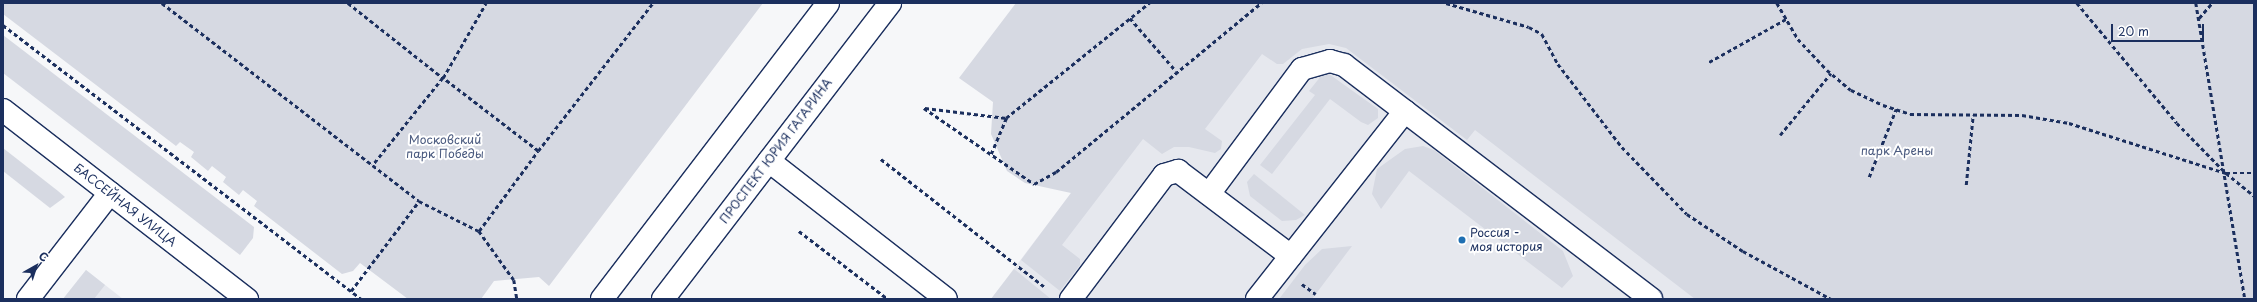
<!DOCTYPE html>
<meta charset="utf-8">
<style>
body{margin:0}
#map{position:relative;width:2257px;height:302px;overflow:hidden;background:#f6f7f9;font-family:"Playpen Sans",sans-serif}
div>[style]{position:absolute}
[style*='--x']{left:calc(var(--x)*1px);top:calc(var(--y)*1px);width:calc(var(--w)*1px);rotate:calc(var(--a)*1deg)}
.built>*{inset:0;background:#e6e8ee}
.green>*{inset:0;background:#d6d9e2}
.path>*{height:2.5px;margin-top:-1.25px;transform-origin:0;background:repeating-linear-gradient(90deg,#1b2f5e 0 4px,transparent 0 7px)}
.roads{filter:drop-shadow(1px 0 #1b2f5e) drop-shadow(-1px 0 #1b2f5e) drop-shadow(0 1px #1b2f5e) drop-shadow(0 -1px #1b2f5e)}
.minor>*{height:22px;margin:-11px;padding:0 11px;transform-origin:11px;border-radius:11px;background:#fff}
.major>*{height:22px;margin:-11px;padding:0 11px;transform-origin:11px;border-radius:11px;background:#fff}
.dots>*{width:11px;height:11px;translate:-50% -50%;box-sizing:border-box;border:2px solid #fff;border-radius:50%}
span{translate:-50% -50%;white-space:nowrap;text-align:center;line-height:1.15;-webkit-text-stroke:4px #fff;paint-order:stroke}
.park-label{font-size:12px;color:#4a5a7f}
.street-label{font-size:12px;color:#1b2f5e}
.poi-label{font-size:12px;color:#1b2f5e}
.left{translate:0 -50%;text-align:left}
.frame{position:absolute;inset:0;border:4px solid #1b2f5e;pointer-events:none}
.north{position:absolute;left:16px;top:246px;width:40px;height:40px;-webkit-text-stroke:3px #fff;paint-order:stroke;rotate:39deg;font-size:11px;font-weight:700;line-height:16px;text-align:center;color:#1b2f5e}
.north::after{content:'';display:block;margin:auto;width:14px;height:18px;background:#1b2f5e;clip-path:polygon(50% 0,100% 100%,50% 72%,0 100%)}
.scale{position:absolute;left:2111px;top:24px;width:93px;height:18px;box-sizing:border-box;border:2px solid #1b2f5e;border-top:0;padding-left:5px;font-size:12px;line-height:14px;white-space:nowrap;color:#1b2f5e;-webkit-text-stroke:3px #fff;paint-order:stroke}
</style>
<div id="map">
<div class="built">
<i style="clip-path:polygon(1297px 3px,1731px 299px,991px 299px,1071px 193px)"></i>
<i style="clip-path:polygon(86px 270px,123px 299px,63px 299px)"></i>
</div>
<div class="green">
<i style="clip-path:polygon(3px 3px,763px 3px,549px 286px,539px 277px,494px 281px,481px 299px,408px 299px,360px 263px,353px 271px,342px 274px,254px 206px,257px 201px,243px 190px,239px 195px,223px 182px,226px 177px,212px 166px,208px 171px,191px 157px,194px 152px,180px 142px,176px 146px,3px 14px)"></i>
<i style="clip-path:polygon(1016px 3px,2254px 3px,2254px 299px,1695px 299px,1475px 130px,1467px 140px,1346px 48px,1329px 44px,1302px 49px,1283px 64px,1277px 64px,1262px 54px,1205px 129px,1222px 141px,1221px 149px,1215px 153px,1189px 147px,1174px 147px,1162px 154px,1143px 139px,1062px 245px,1080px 259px,1080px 265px,1060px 291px,1021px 260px,1071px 193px,1025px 183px,1007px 171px,991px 134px,993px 102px,959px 78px)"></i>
<i style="clip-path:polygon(3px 35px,254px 227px,253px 238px,240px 255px,3px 73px)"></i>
<i style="clip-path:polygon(1329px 74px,1378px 109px,1378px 118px,1368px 125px,1361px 122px,1330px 99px,1272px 174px,1260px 165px,1315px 95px,1309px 91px,1321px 76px)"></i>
<i style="clip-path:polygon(1423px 146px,1434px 150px,1563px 251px,1573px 276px,1562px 288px,1409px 171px,1381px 209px,1372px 194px,1377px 169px,1405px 149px)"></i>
<i style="clip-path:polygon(3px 148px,58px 191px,65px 197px,50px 208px,3px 171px)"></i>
<i style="clip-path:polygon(1254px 174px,1305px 215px,1296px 220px,1282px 221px,1250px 196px,1247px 182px)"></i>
<i style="clip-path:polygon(1352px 246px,1312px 299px,1279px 299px,1305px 265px,1322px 249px)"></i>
<i style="clip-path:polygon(1014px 269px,1051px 299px,991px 299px)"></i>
<i style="clip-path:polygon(86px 270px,105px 285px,94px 299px,63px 299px)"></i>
</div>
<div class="path">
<i style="--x:162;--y:3;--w:324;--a:37.6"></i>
<i style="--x:419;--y:201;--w:67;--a:26.6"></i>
<i style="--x:479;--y:231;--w:99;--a:-53.6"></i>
<i style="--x:538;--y:151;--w:120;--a:-142.5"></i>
<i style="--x:443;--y:78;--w:112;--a:128.8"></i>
<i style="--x:348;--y:3;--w:121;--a:38.3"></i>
<i style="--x:443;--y:78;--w:86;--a:-60.2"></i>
<i style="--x:1446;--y:3;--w:86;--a:16.1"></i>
<i style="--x:1529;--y:27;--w:15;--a:28"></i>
<i style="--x:1542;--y:34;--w:34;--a:62"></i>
<i style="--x:1558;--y:64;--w:105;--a:52.4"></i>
<i style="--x:1622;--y:147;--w:93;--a:45.9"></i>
<i style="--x:1687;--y:214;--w:67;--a:33.5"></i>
<i style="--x:1743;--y:251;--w:100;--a:28.6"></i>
<i style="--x:1777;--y:3;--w:42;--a:59.7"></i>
<i style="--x:1798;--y:39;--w:42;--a:46.9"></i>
<i style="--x:1827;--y:70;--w:31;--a:40"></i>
<i style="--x:1851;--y:90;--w:35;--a:25"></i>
<i style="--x:1883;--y:105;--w:28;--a:18"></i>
<i style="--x:1910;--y:114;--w:112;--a:0.5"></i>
<i style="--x:2022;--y:115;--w:48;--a:9.7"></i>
<i style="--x:2069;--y:123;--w:165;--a:17.7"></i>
<i style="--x:2226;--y:173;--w:28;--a:0"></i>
<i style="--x:2077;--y:3;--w:156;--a:50.2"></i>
<i style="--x:2177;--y:123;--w:70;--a:45.6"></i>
<i style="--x:2226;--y:173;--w:36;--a:39"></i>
<i style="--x:2196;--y:3;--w:300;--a:80.6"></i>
<i style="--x:1130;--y:18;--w:70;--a:49"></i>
<i style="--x:2199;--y:18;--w:20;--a:-49"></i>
<i style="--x:3;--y:25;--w:451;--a:37.4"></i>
<i style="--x:1709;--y:62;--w:88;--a:-29.2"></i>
<i style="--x:924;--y:108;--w:134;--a:34.6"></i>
<i style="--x:1034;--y:184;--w:25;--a:-29"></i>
<i style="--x:1056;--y:172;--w:266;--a:-39.5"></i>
<i style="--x:925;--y:108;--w:82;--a:7"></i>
<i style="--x:1006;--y:118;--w:184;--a:-38.8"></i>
<i style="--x:1780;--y:135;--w:80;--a:-50.6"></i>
<i style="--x:538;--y:151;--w:187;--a:-52.2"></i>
<i style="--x:991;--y:154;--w:39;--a:-67"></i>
<i style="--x:881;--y:159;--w:209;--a:38"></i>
<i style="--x:1869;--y:177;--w:73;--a:-68.3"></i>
<i style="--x:1966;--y:185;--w:70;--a:-84.3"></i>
<i style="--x:479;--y:231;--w:60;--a:54.5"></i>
<i style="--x:514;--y:280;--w:19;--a:81"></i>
<i style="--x:799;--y:231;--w:112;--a:37.4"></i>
<i style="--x:1302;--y:284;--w:17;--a:36"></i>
<i style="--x:351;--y:291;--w:113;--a:-52.9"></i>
</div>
<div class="roads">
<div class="minor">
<i style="--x:3;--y:110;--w:309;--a:37.8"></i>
<i style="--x:769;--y:161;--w:224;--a:37.9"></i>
<i style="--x:1209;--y:194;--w:156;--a:-53.4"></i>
<i style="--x:1302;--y:69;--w:29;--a:-16"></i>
<i style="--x:1330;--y:61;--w:15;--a:16"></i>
<i style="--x:1344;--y:65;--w:386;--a:37.3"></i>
<i style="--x:28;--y:299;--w:134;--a:-52.3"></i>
<i style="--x:1071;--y:299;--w:155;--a:-53.1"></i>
<i style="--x:1164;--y:175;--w:15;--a:-16"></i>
<i style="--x:1178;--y:171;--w:141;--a:37"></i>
<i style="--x:1257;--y:299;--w:239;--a:-51.8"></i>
</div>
<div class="major">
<i style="--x:602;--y:299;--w:372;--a:-52.6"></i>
<i style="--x:663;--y:299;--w:373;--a:-52.5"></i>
</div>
</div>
<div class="dots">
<i style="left:1462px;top:240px;background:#1f6fb2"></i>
</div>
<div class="park-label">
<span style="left:445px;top:147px">Московский<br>парк Победы</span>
<span style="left:1897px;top:151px">парк Арены</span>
</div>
<div class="street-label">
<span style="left:776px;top:151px;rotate:-53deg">ПРОСПЕКТ ЮРИЯ ГАГАРИНА</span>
<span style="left:125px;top:205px;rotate:38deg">БАССЕЙНАЯ УЛИЦА</span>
</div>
<div class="poi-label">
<span class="left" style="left:1470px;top:240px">Россия -<br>моя история</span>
</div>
<div class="frame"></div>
<div class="north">С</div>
<div class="scale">20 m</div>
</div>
